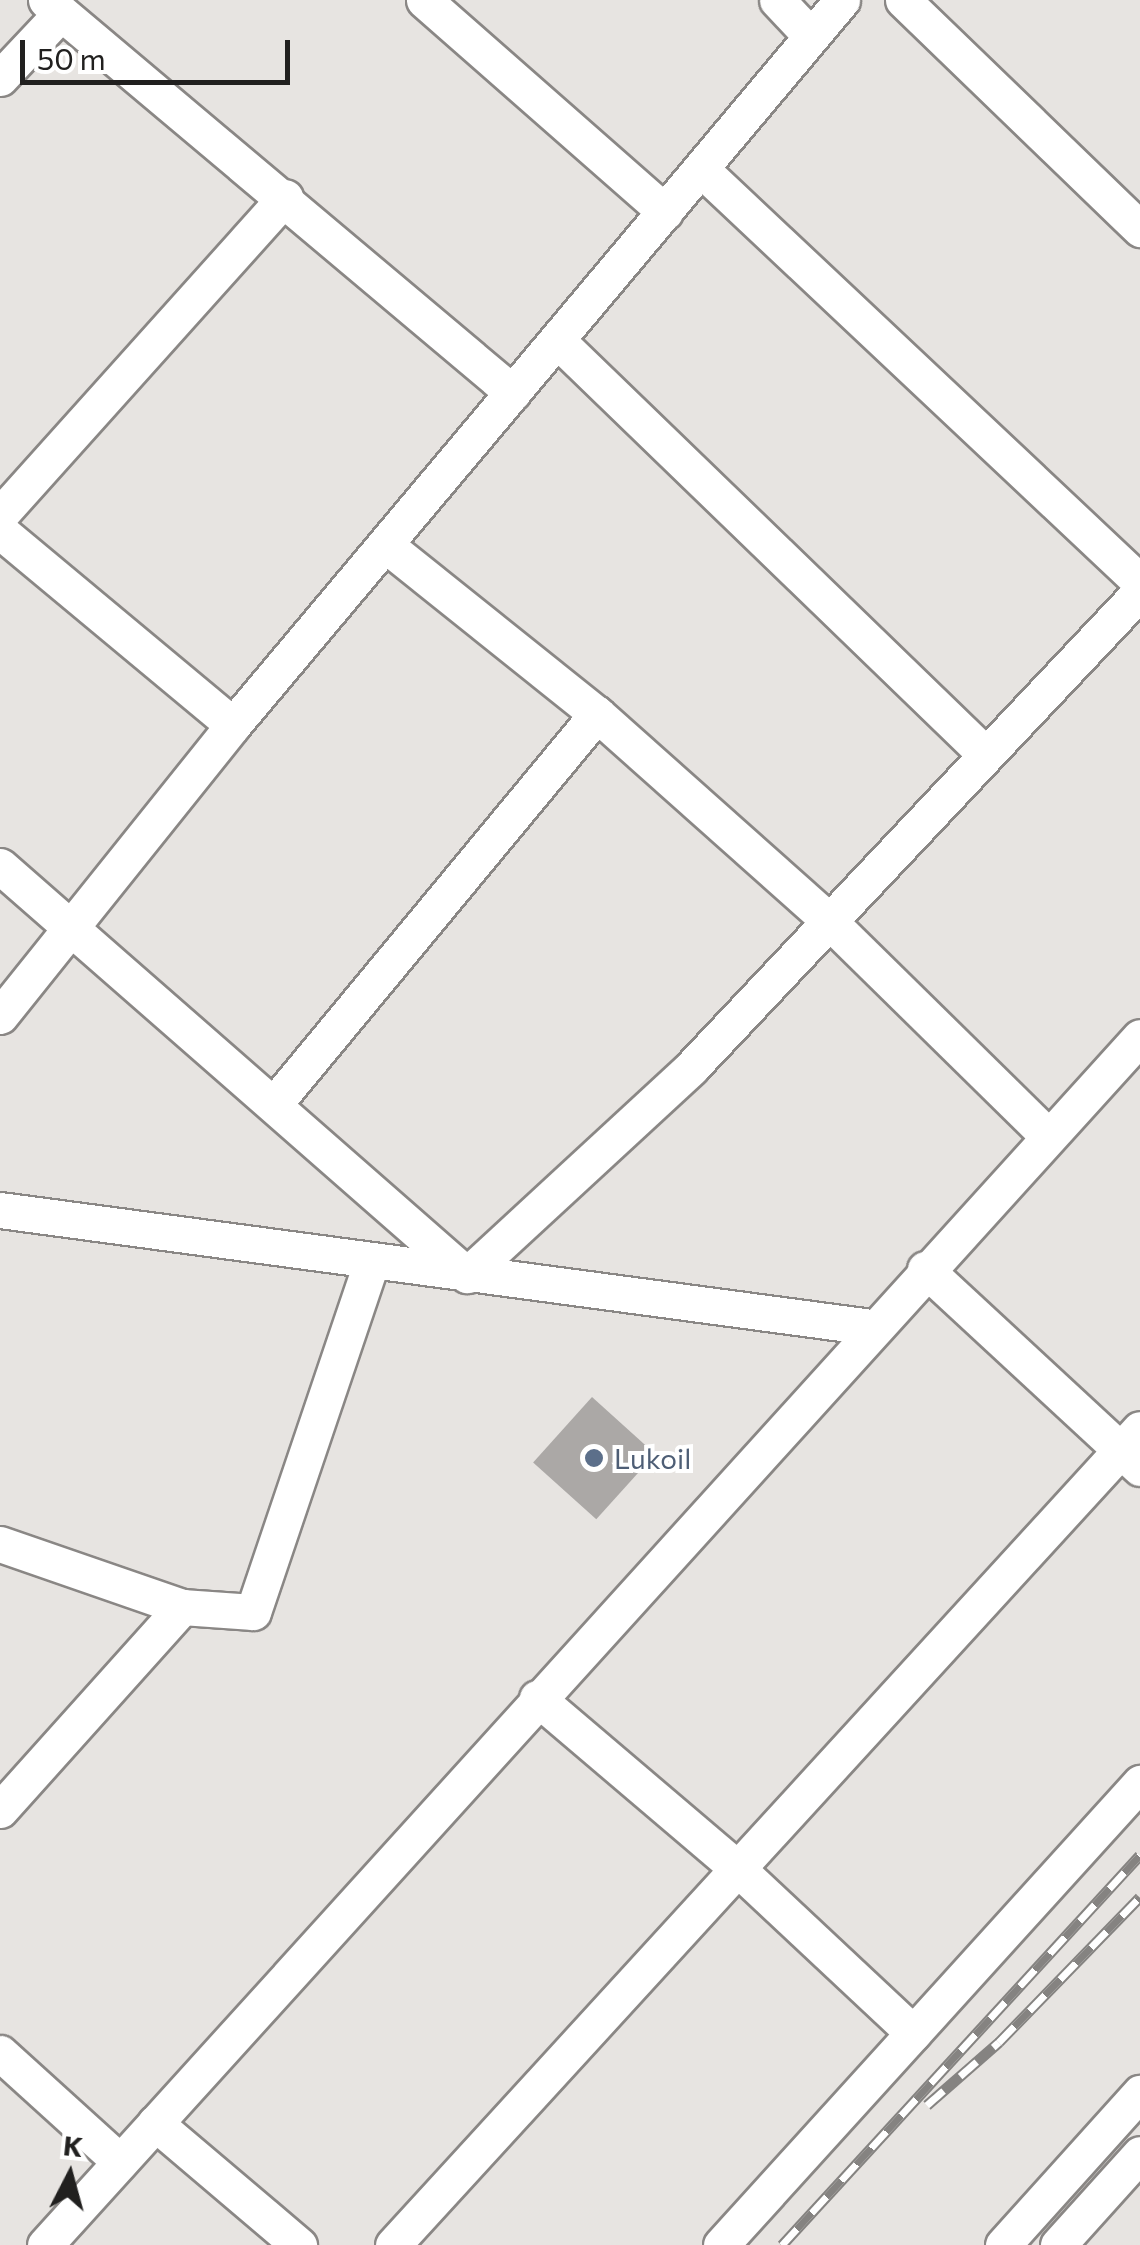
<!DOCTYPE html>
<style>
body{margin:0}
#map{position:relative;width:1140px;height:2245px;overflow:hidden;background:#e7e4e1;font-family:Commissioner,sans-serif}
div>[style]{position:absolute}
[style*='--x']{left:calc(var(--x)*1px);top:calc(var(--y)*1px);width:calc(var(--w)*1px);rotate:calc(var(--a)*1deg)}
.building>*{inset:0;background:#aba8a6;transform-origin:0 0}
.roads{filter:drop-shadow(2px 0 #8a8785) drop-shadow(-2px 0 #8a8785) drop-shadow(0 2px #8a8785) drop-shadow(0 -2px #8a8785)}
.minor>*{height:35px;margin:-17.5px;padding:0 17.5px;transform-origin:17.5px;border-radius:17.5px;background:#fff}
.rail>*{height:11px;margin-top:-5.5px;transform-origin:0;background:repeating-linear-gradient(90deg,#fff 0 22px,#858381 0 44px);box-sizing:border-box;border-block:2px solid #858381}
.dots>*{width:28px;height:28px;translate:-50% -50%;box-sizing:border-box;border:5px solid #fff;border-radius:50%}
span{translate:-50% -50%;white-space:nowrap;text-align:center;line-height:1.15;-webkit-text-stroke:8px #fff;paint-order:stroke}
.service-label{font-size:28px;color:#4e5e75}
.left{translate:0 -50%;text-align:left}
.north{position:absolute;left:20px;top:2125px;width:100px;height:100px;-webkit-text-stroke:8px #fff;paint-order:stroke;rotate:6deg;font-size:28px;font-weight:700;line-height:40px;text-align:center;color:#21201f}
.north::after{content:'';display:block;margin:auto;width:35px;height:45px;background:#21201f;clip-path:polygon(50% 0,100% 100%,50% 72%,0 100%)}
.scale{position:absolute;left:20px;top:40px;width:270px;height:45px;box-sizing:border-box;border:5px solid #21201f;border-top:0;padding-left:12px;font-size:30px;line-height:35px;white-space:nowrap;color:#21201f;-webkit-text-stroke:8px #fff;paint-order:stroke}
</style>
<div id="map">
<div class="building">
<i style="left:592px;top:1397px;width:85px;height:88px;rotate:42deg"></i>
</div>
<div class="roads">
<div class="minor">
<i style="--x:46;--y:0;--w:610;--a:40.08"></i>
<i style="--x:424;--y:0;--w:321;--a:41.3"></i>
<i style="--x:777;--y:0;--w:47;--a:46.7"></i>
<i style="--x:903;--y:0;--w:330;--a:44"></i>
<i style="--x:0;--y:78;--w:89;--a:-46.8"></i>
<i style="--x:701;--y:169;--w:603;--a:43.25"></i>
<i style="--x:560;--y:343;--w:591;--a:44.04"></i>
<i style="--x:0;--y:515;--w:427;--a:-48.1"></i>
<i style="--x:0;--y:531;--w:303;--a:39.8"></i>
<i style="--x:387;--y:546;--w:269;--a:38.7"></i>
<i style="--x:597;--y:714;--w:307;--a:41.7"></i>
<i style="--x:826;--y:918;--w:311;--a:44.5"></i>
<i style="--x:0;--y:866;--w:621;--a:41.21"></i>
<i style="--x:467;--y:1275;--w:304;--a:-42.7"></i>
<i style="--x:690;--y:1069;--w:656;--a:-46.67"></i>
<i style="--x:0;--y:1016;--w:373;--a:-51.3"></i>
<i style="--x:233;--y:725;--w:947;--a:-49.97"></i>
<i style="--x:275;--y:1103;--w:505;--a:-50.38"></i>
<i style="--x:0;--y:1210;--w:879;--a:7.65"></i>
<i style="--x:925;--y:1269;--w:293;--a:42.8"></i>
<i style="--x:0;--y:1544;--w:193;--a:19.1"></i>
<i style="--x:182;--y:1607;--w:71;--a:4"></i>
<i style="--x:253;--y:1612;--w:368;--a:-71.3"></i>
<i style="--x:537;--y:1698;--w:264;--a:40.4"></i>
<i style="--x:738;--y:1869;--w:240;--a:43.1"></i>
<i style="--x:0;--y:1810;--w:273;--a:-48.1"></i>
<i style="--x:0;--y:2053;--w:162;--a:42.2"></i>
<i style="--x:155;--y:2123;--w:189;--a:40.3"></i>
<i style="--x:45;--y:2245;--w:1630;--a:-47.81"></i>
<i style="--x:393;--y:2245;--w:1106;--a:-47.53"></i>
<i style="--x:721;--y:2245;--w:624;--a:-47.79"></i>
<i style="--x:1003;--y:2245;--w:205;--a:-48"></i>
<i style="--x:1058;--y:2245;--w:122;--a:-48"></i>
</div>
</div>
<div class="rail">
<i style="--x:927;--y:2105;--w:96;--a:-41.2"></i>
<i style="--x:999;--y:2042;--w:202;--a:-45.8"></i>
<i style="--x:782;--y:2245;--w:529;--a:-47.45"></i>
</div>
<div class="dots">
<i style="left:594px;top:1458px;background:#5c6f8a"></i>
</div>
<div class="service-label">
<span class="left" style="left:614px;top:1458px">Lukoil</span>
</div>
<div class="north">K</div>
<div class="scale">50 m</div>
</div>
